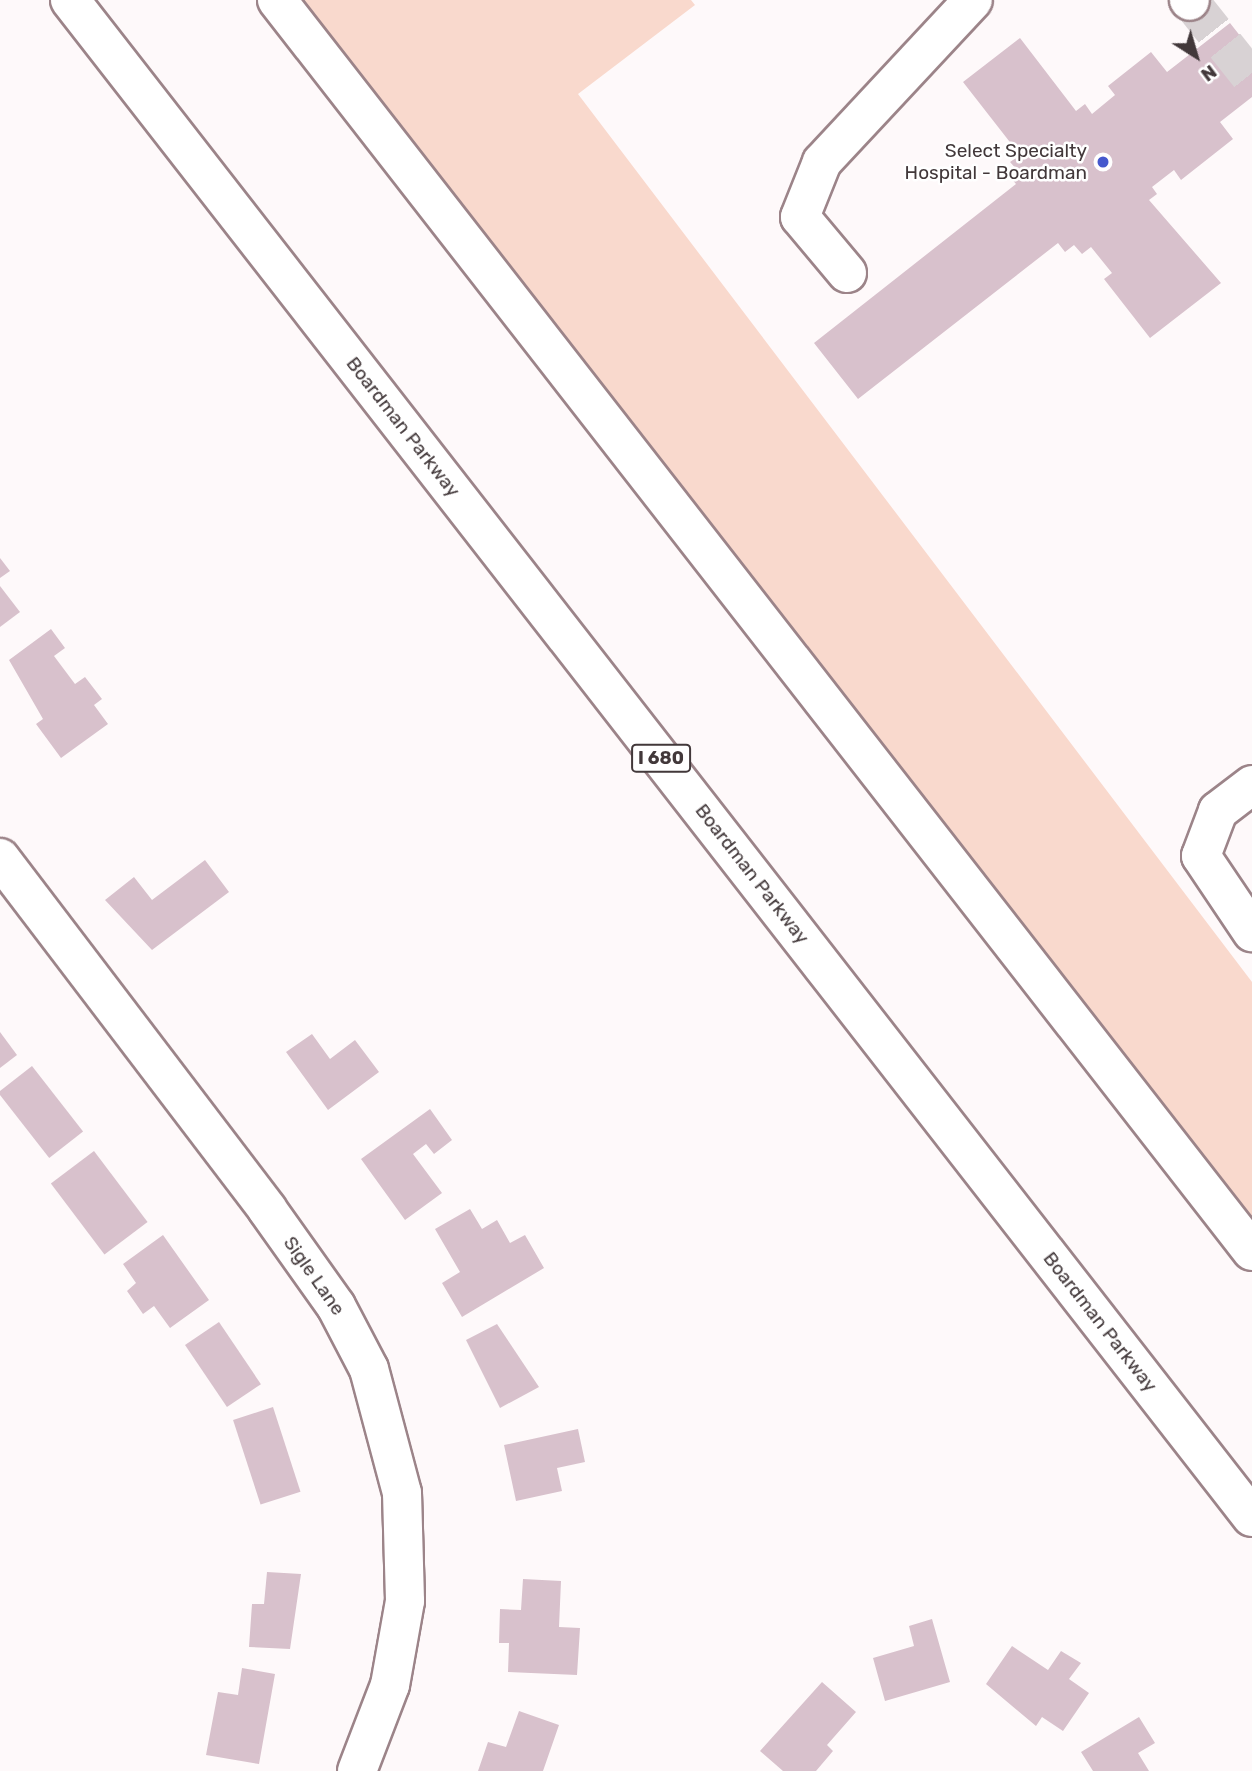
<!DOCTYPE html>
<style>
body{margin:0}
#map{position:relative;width:1252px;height:1771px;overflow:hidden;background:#fef9fa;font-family:Rubik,sans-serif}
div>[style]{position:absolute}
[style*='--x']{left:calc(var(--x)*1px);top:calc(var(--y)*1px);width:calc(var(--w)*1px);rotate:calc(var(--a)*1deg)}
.green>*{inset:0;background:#f9d9cd}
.building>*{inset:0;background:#d8c1cc;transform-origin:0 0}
.minor-tunnel>*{height:38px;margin-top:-19px;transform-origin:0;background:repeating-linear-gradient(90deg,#d8d2d4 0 38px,transparent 0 57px)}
.roads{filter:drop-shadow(2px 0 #9c8489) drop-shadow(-2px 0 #9c8489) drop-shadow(0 2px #9c8489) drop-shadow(0 -2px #9c8489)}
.minor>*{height:38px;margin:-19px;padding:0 19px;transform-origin:19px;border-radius:19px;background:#fff}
.highway>*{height:38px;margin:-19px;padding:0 19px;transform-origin:19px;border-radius:19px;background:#fff}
.dots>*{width:19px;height:19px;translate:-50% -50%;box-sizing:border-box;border:4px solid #fff;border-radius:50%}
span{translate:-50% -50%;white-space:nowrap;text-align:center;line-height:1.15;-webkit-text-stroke:5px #fff;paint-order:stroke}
.shield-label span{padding:2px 5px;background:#fff;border:2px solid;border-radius:5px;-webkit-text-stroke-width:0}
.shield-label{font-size:18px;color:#42383a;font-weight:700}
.poi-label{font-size:19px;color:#42383a}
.right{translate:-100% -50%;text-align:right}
.street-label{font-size:19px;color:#42383a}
.north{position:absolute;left:1161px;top:21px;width:70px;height:70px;-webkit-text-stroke:5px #fff;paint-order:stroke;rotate:143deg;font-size:19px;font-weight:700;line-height:28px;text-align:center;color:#42383a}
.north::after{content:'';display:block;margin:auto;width:24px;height:32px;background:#42383a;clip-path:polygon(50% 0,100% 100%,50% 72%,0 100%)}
</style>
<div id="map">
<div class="green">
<i style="clip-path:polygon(277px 0,691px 0,695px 5px,578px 94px,1252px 982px,1252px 1251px)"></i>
</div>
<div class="building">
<i style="clip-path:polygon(1230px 23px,1252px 51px,1252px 97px,1220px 122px,1233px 139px,1181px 180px,1174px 170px,1152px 187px,1157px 194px,1149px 200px,1221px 283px,1150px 338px,1104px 279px,1112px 273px,1091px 247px,1082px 254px,1074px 245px,1065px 252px,1058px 243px,858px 399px,814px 343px,1016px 184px,1010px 177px,1018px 171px,1010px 162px,1020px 155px,963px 82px,1020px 38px,1076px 111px,1085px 104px,1092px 114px,1115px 95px,1108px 86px,1151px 52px,1167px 72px)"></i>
<i style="clip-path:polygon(0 558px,10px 571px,0 578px)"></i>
<i style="clip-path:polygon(0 586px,20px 612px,0 627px)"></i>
<i style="clip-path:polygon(51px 629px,65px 648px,54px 656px,75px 684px,85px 677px,102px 699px,94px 705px,108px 724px,61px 758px,36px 724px,43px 719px,9px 660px)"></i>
<i style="clip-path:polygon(205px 860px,229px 892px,152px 950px,105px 900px,134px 877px,152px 900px)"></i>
<i style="clip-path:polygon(0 1032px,17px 1055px,0 1068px)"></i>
<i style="clip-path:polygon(312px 1034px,330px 1059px,355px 1040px,379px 1072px,328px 1110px,286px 1052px)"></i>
<i style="left:32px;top:1066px;width:83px;height:43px;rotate:52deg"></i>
<i style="clip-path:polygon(430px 1109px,452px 1140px,434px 1154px,426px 1144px,413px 1154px,442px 1193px,405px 1220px,361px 1159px)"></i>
<i style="left:94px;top:1151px;width:89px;height:54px;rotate:53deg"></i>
<i style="clip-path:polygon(470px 1209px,482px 1229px,497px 1220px,510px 1243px,525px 1235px,544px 1268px,462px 1317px,442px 1283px,460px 1272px,435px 1229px)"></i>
<i style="clip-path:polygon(163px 1235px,209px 1300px,170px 1328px,154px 1306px,143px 1314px,127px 1291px,136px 1283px,123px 1264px)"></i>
<i style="left:219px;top:1322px;width:75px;height:41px;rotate:56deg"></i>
<i style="clip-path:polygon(497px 1324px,539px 1387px,500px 1408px,466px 1340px)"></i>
<i style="left:273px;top:1407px;width:89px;height:42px;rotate:72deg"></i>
<i style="clip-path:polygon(578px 1429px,585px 1462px,557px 1468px,562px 1491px,516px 1501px,504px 1445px)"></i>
<i style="clip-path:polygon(267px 1572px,301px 1574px,290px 1649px,249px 1647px,252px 1604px,264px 1604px)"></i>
<i style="clip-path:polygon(523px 1579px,561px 1581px,559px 1627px,580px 1628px,577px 1675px,508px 1672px,509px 1643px,499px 1643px,500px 1609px,521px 1610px)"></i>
<i style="clip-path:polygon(932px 1619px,950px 1682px,885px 1701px,873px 1658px,914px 1646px,909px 1626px)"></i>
<i style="clip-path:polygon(1012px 1646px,1048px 1670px,1061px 1651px,1081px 1663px,1069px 1679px,1089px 1693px,1063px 1731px,1042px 1717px,1036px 1726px,986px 1684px)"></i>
<i style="clip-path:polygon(242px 1668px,275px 1674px,259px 1764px,206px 1755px,218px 1692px,238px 1695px)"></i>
<i style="clip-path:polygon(822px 1682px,856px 1712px,827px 1745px,833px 1751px,816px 1771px,783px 1771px,760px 1751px)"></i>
<i style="clip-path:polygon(519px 1711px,559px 1725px,543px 1771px,478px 1771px,488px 1742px,506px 1747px)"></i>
<i style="clip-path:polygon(1139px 1717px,1155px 1743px,1138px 1753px,1149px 1771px,1093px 1771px,1081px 1752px)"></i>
</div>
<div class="minor-tunnel">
<i style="--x:1190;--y:1;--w:100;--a:51.5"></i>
</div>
<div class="roads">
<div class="minor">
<i style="--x:1189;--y:0;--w:1;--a:45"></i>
<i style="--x:847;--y:273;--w:73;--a:-130"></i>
<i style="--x:800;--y:217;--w:59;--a:-68.2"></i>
<i style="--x:822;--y:162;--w:221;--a:-47"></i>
<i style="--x:1252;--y:785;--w:43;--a:142.6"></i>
<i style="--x:1218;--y:811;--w:48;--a:110.7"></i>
<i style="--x:1201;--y:856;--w:92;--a:56.1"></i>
<i style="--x:0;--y:858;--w:441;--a:52.7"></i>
<i style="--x:267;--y:1209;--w:119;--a:54.6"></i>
<i style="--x:336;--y:1306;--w:71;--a:62.4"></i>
<i style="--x:369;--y:1369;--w:128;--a:75.1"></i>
<i style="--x:402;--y:1493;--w:108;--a:88.4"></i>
<i style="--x:405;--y:1601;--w:85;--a:100.1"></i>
<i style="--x:390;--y:1685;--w:92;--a:111"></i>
</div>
<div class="highway">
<i style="--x:70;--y:0;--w:1923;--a:52.08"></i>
<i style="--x:277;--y:0;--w:1586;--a:52.07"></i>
</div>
</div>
<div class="dots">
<i style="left:1103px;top:162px;background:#4558cd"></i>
</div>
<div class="shield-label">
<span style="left:661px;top:758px">I 680</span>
</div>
<div class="poi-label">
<span class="right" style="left:1087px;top:162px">Select Specialty<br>Hospital - Boardman</span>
</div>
<div class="street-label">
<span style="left:403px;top:427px;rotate:52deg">Boardman Parkway</span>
<span style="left:752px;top:874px;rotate:52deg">Boardman Parkway</span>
<span style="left:314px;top:1276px;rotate:55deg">Sigle Lane</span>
<span style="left:1100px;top:1322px;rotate:52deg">Boardman Parkway</span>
</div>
<div class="north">N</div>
</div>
